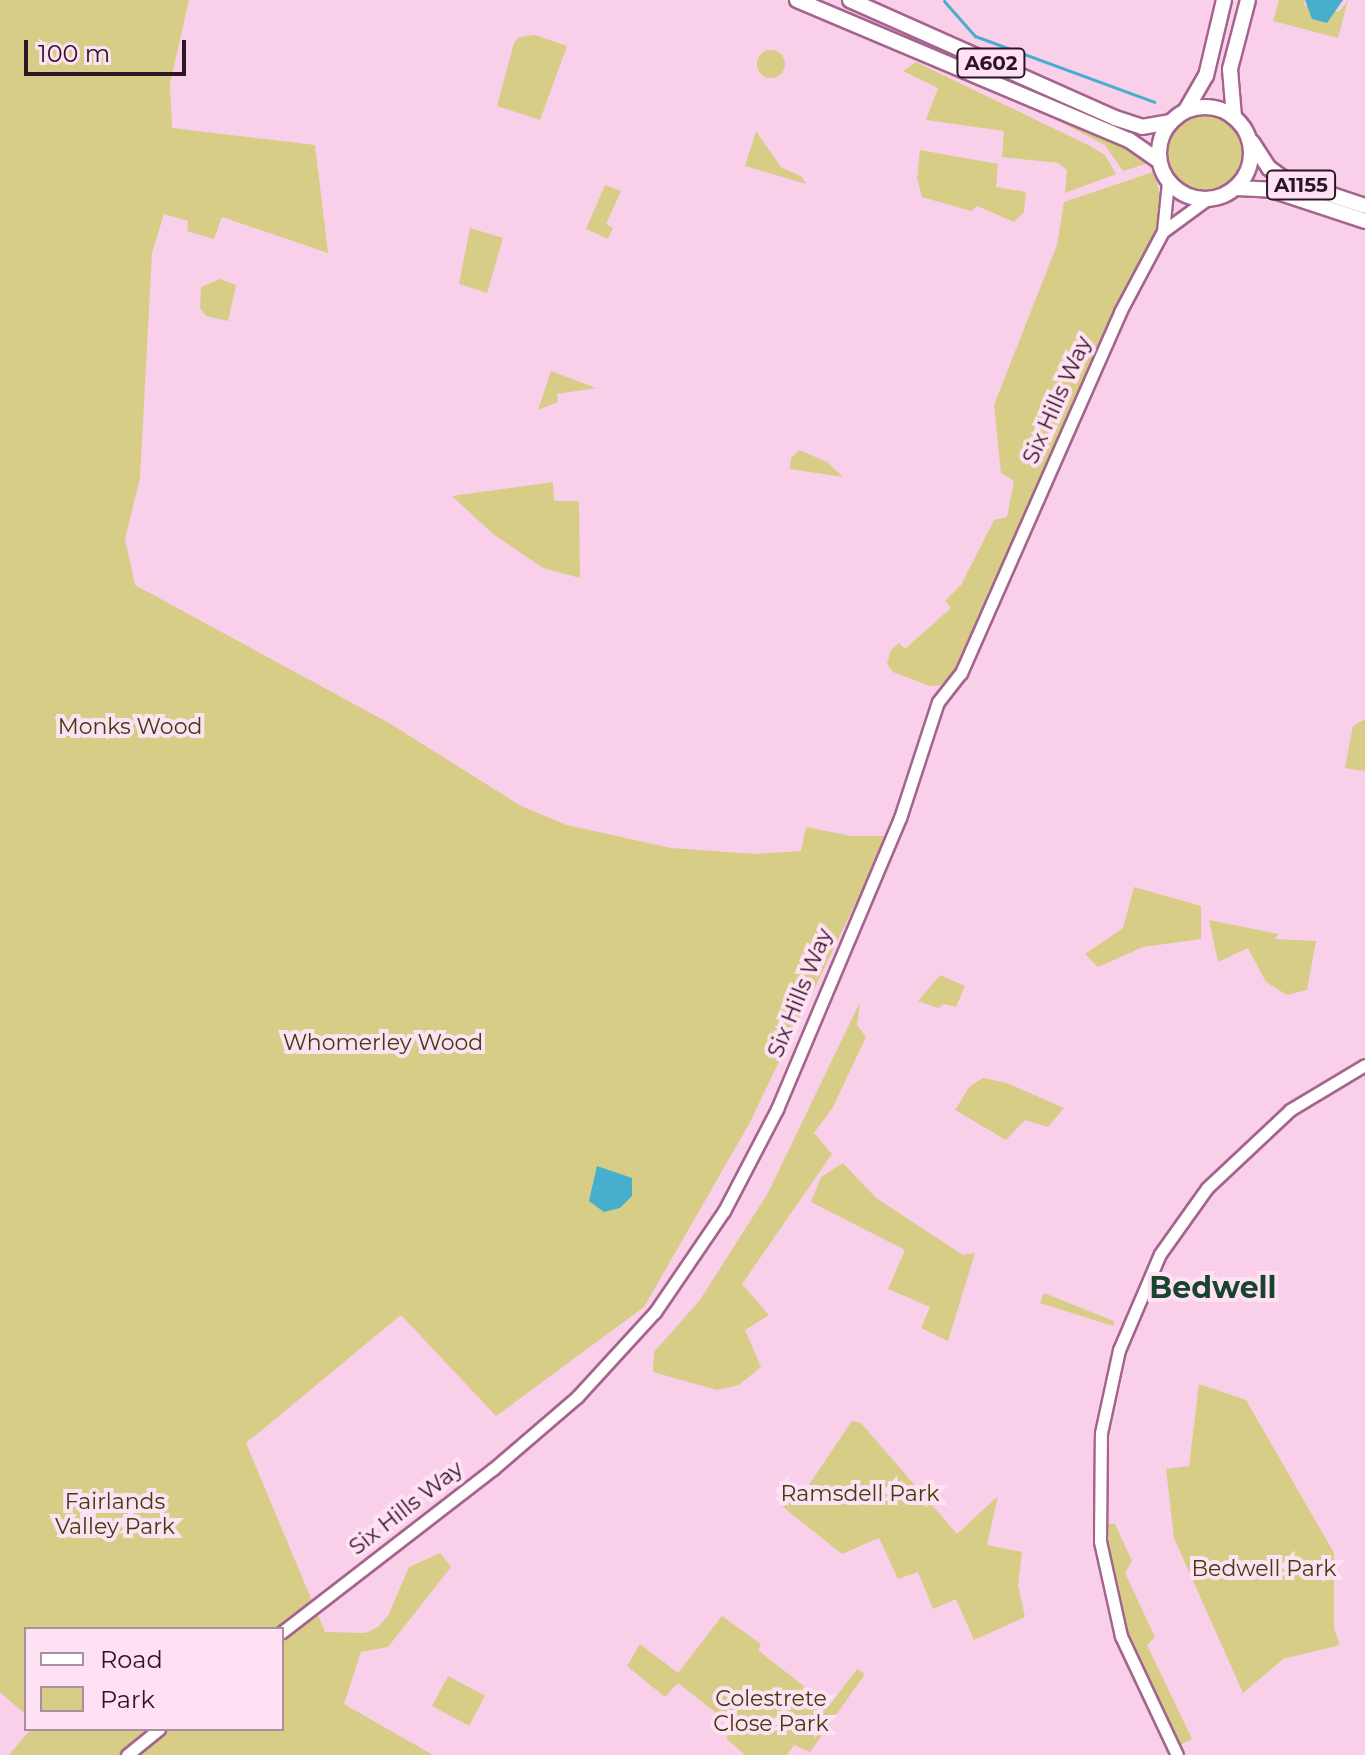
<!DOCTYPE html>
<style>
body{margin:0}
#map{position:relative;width:1365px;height:1755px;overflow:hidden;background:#facfea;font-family:Montserrat,sans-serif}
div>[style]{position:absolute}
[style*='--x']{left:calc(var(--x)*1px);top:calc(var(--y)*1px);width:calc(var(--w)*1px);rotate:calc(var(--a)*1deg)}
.green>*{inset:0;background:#d7cd87;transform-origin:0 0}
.round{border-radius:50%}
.water>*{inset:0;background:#47aecc}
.stream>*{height:3px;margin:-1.5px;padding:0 1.5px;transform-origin:1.5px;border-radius:1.5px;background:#47aecc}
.roads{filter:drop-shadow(2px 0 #a4648e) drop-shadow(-2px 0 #a4648e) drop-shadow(0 2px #a4648e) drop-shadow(0 -2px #a4648e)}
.tertiary>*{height:11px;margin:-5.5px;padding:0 5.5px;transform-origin:5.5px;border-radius:5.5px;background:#fff}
.primary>*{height:14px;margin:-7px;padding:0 7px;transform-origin:7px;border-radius:7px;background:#fff}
.primary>.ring{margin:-7px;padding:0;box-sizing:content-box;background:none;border:14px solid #fff;border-radius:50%}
span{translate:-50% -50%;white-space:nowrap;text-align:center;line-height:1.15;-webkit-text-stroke:8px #fee1f3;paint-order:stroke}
.shield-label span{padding:2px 6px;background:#fee1f3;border:2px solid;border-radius:6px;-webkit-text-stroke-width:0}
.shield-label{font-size:20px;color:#2e1526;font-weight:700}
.street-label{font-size:22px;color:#2e1526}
.park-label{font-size:22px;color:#433c0e}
.district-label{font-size:30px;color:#18432f;font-weight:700}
.legend{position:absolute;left:24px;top:1627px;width:260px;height:104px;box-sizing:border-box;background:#fee1f3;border:2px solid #ab8fa1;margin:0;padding:10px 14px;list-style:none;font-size:24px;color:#2e1526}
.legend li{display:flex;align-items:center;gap:16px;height:40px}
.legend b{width:40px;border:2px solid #ab8fa1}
.scale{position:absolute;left:24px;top:40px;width:162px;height:36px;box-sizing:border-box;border:4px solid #2e1526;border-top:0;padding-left:10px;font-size:24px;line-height:28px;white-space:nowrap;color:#2e1526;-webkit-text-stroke:6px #fee1f3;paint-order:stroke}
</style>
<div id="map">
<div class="green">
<i style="clip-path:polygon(0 0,189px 0,170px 84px,172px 128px,315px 145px,328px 253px,222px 217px,214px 239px,187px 231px,188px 221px,164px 214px,152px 253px,140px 478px,125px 539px,135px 585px,389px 723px,521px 806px,567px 825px,671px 848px,755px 854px,801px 851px,806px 827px,852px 836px,888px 836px,749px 1124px,644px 1307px,496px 1416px,401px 1315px,246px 1443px,325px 1632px,365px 1633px,378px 1627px,388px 1616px,409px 1567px,440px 1553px,451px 1567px,388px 1647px,361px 1652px,344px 1704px,433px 1755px,9px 1755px,31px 1729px,282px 1729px,282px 1629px,26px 1629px,26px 1715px,0 1692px)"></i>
<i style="clip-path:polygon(1279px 0,1305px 0,1304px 5px,1339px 12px,1348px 0,1338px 38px,1273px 21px)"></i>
<i style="clip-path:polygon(535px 35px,567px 46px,540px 120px,497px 106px,514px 43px,519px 37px)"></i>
<i class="round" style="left:757px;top:50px;width:28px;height:28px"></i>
<i style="clip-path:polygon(916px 62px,1088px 145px,1105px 155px,1116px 174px,1065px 193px,1067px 170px,1058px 163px,1002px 157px,1004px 131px,926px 120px,938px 88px,903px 71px)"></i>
<i style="clip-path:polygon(991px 86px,1124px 141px,1149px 163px,1123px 171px,1105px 145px)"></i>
<i class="round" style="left:1166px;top:113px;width:78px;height:78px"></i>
<i style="clip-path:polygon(756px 131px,781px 167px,802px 177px,806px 184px,745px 166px)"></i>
<i style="clip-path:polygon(920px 150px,998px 164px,996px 187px,1026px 192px,1024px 212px,1014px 222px,977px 206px,971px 211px,922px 197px,917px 178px)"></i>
<i style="clip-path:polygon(1153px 172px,1164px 205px,1157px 231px,1101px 338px,959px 671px,942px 685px,930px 686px,893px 672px,887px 664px,891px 650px,899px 643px,905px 649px,951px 608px,945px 601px,961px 585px,994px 520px,1007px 517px,1014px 481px,1001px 473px,994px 405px,1057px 245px,1064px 202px)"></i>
<i style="clip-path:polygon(605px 185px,621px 191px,606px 224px,613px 228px,608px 239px,586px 229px)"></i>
<i style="clip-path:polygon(470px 228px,503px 238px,487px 293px,459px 284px)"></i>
<i style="clip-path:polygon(220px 279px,236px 285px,228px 321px,206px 316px,200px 308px,201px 287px)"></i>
<i style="clip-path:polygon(551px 371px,596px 388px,557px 394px,558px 402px,538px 410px)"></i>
<i style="clip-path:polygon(799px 450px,827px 462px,843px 477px,790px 469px,791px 458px)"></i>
<i style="clip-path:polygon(553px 482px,554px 501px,579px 501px,580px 578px,543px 568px,493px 534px,452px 496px)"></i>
<i style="clip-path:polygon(1365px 719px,1365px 771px,1345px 768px,1353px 726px)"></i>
<i style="clip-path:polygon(1134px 887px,1201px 906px,1201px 939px,1143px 947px,1098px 967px,1085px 954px,1123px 928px)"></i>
<i style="clip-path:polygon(1209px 920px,1278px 934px,1275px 939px,1316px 941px,1307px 990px,1287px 995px,1266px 982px,1248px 948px,1218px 962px)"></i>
<i style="clip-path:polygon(940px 975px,965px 986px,956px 1007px,944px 1004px,938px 1008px,918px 1001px)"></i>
<i style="clip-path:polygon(860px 1002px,857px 1025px,866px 1037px,833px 1107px,814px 1133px,832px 1154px,742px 1284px,769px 1315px,745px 1330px,761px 1367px,739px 1385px,717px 1390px,653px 1372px,654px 1352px,700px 1300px,768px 1193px)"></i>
<i style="clip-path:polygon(983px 1078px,1007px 1083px,1064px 1108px,1048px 1127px,1025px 1120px,1006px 1140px,955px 1110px,970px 1086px)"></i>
<i style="clip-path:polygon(843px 1163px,876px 1198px,963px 1255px,975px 1253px,948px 1341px,921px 1328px,930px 1307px,888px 1289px,905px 1250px,811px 1202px,821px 1177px)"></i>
<i style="clip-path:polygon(1044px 1293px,1114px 1321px,1113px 1326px,1040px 1303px)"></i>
<i style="clip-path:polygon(1199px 1384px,1246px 1400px,1334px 1553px,1334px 1629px,1340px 1645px,1283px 1659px,1243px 1693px,1174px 1538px,1166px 1469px,1189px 1466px)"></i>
<i style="clip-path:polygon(852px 1421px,861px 1423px,957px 1534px,998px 1496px,987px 1545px,1022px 1552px,1018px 1585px,1025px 1617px,974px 1640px,956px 1599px,933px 1609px,918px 1572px,898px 1579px,879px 1538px,842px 1554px,783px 1507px,806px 1489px)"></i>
<i style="clip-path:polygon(1105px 1523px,1115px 1524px,1132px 1561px,1125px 1573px,1155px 1637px,1147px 1645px,1192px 1739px,1178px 1746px,1135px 1657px,1112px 1576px)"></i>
<i style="clip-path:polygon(722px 1616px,761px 1644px,758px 1650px,829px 1706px,857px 1669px,865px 1674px,810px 1752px,794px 1745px,787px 1755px,745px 1755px,726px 1738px,734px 1727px,678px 1683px,665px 1697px,627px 1666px,640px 1644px,678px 1673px)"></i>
<i style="left:448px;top:1676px;width:42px;height:34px;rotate:28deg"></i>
</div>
<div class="water">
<i style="clip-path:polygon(1305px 0,1343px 0,1327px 23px,1312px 19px)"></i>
<i style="clip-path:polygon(597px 1166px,632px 1178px,632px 1196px,620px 1208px,604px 1212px,589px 1201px)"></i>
</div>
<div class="stream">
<i style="--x:944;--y:1;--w:47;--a:48.5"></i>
<i style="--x:975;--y:36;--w:191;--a:20.2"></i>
</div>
<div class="roads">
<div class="tertiary">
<i style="--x:1165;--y:230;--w:51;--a:-36.2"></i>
<i style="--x:282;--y:1632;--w:267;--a:-37.7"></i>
<i style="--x:493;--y:1469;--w:111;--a:-40.6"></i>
<i style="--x:577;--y:1397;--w:115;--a:-47.5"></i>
<i style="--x:655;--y:1312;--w:122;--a:-55.7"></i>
<i style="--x:724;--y:1211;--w:115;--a:-62.5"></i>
<i style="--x:777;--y:1109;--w:316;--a:-67.1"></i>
<i style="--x:900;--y:818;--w:122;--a:-71.9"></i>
<i style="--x:938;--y:702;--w:37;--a:-52"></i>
<i style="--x:961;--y:673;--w:394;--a:-66.2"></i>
<i style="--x:1120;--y:312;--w:92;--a:-62"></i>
<i style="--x:1163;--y:231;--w:49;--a:-84.2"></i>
<i style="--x:127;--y:1755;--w:41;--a:-39.1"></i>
<i style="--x:1177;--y:1755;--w:132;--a:-115.2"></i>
<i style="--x:1121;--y:1636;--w:97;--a:-102.5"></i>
<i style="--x:1100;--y:1541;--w:108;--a:-89.5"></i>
<i style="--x:1101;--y:1433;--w:85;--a:-77.8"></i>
<i style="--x:1119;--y:1350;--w:104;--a:-66.9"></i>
<i style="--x:1160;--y:1254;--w:81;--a:-54.5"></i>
<i style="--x:1207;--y:1188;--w:114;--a:-43.2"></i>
<i style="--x:1290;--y:1110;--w:87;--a:-31"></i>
</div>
<div class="primary">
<i style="--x:797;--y:0;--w:360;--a:22.9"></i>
<i style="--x:1129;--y:140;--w:35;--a:35"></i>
<i style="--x:850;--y:0;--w:290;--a:24"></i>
<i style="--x:1115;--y:118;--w:28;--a:18"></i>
<i style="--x:1142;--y:127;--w:29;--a:-10"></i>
<i class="ring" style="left:1159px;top:107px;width:78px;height:78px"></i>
<i style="--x:1186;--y:110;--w:39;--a:-60"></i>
<i style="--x:1206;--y:76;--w:78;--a:-76.7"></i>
<i style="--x:1234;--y:117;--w:48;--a:-94.8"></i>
<i style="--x:1230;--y:69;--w:71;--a:-75.4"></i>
<i style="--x:1252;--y:142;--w:31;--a:57"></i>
<i style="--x:1269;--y:168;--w:19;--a:36"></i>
<i style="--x:1284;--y:179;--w:85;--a:18.4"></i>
<i style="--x:1237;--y:188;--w:35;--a:3"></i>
<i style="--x:1272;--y:190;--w:98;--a:18.4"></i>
</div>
</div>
<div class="shield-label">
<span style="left:991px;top:63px">A602</span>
<span style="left:1301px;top:185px">A1155</span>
</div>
<div class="street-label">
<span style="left:1057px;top:400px;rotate:-66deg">Six Hills Way</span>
<span style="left:800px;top:993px;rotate:-68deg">Six Hills Way</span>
<span style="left:406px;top:1508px;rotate:-38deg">Six Hills Way</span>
</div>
<div class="park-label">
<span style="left:130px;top:727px">Monks Wood</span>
<span style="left:383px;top:1043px">Whomerley Wood</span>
<span style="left:860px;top:1494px">Ramsdell Park</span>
<span style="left:115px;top:1514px">Fairlands<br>Valley Park</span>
<span style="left:1264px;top:1569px">Bedwell Park</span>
<span style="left:771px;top:1711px">Colestrete<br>Close Park</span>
</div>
<div class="district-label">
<span style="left:1213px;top:1288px">Bedwell</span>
</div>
<ul class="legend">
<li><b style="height:10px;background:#fff"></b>Road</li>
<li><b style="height:22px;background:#d7cd87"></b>Park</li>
</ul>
<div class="scale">100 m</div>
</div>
